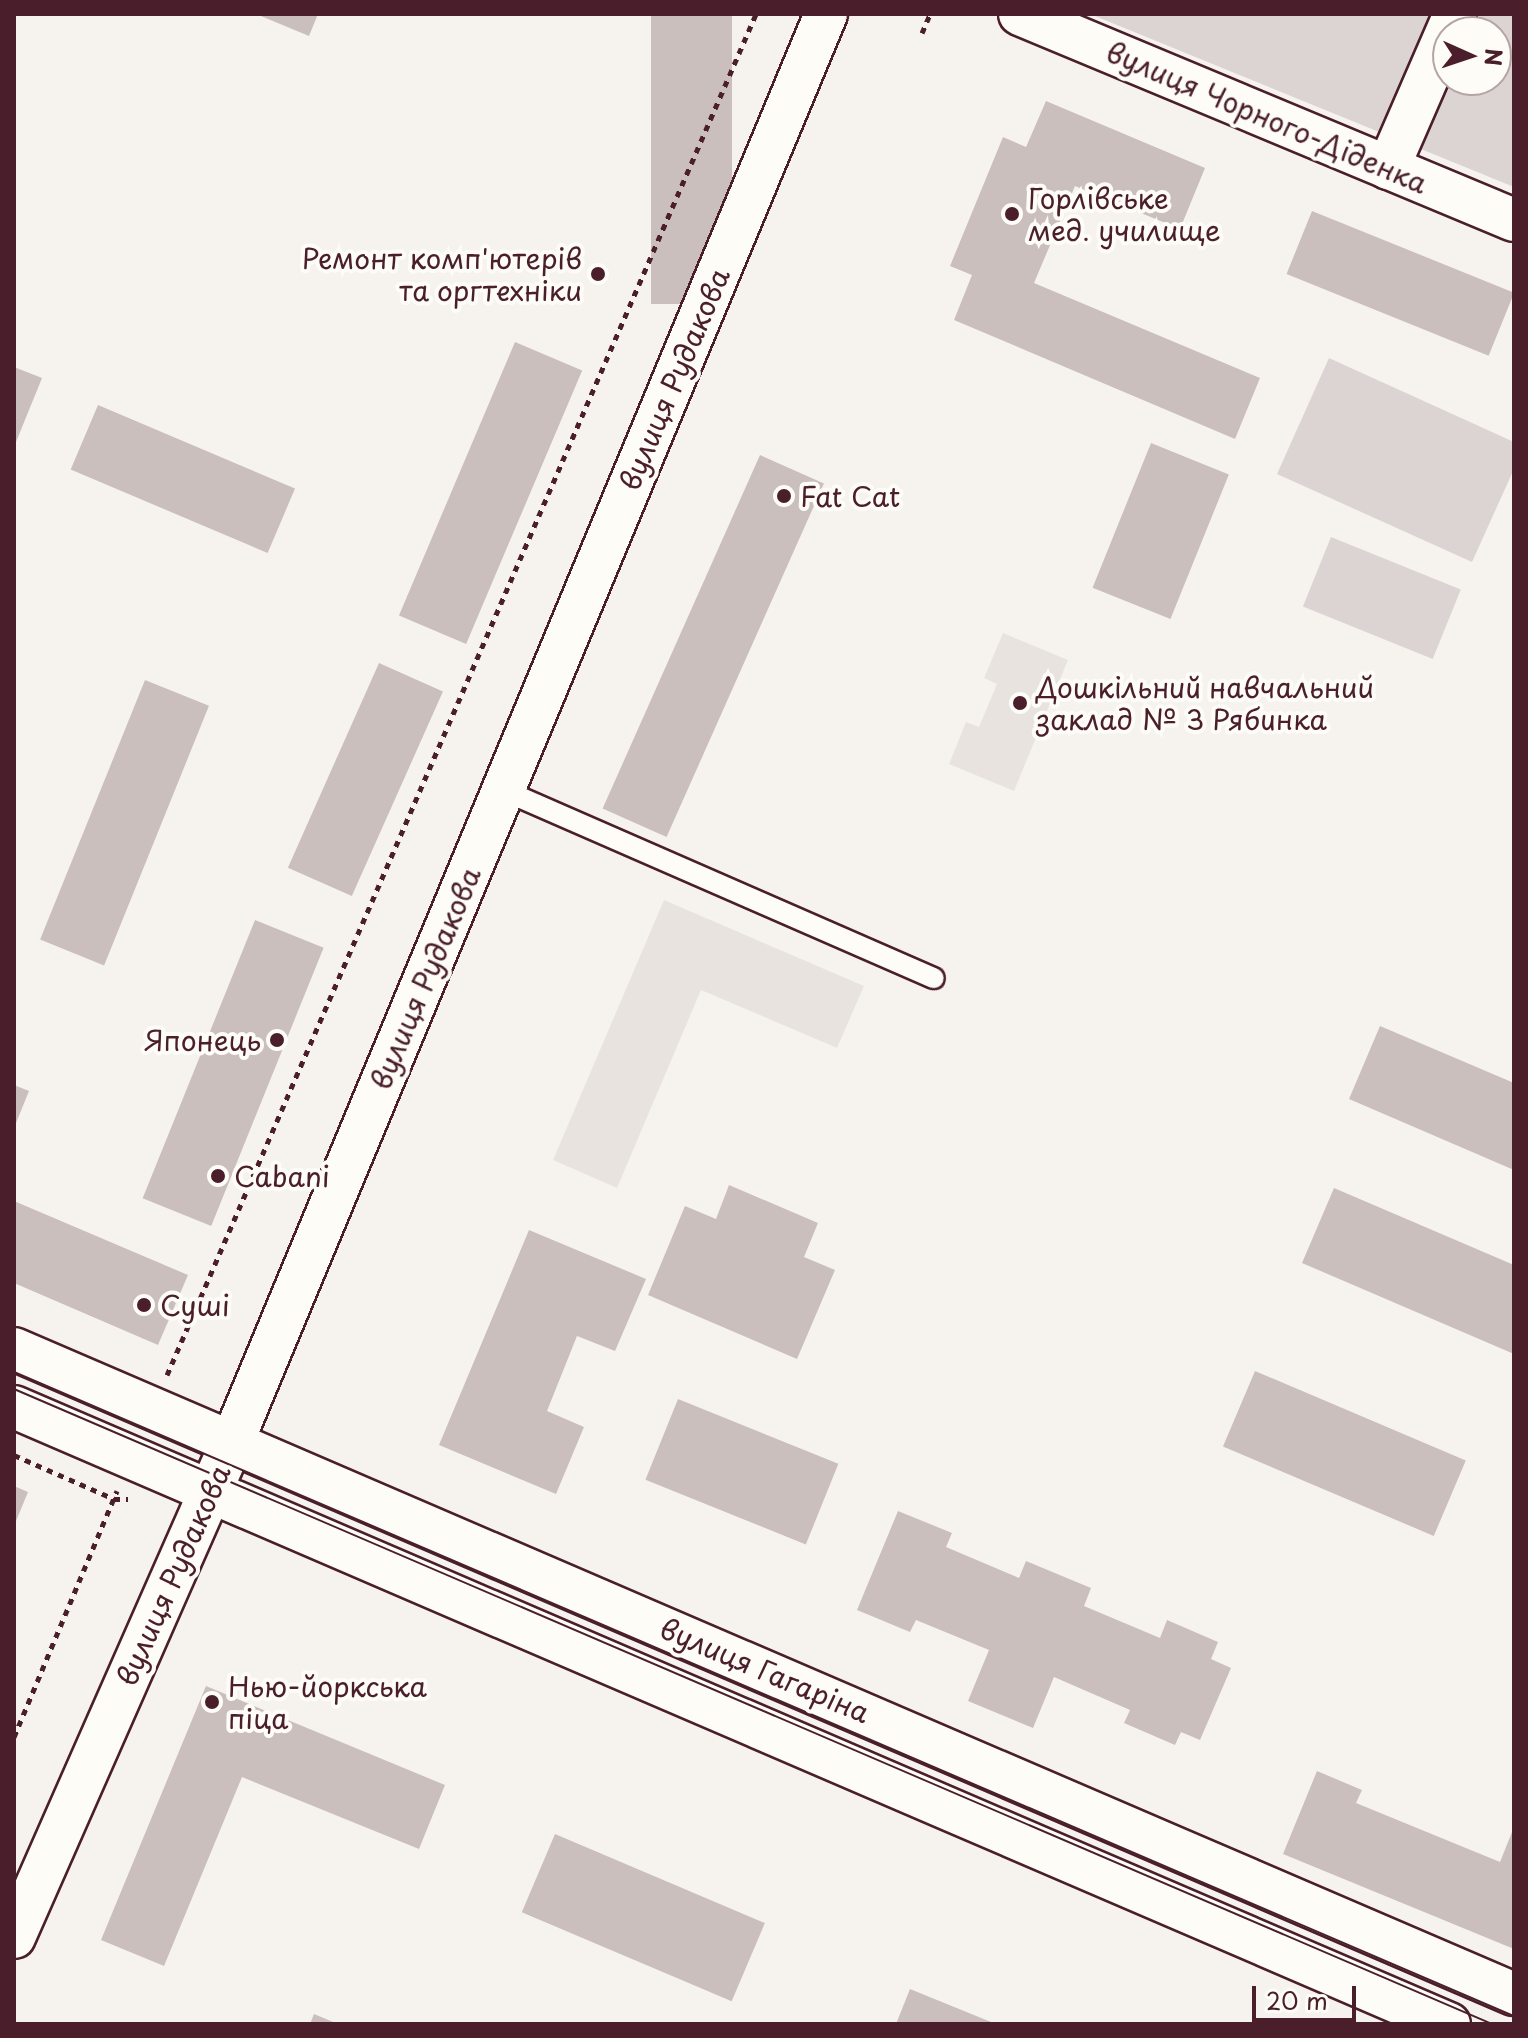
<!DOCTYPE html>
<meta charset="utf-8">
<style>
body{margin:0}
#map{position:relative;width:1528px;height:2038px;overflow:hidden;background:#f6f3ef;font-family:"Playpen Sans",sans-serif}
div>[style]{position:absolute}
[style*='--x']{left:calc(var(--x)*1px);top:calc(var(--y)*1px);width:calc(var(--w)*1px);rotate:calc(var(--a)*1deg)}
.built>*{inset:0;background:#e9e3e0}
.green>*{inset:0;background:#dcd4d2;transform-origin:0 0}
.building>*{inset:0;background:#cbbfbe;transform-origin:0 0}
.path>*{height:5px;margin-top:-2.5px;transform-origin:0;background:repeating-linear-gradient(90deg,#4a1f2b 0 6px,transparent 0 12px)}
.roads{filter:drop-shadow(2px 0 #4a1f2b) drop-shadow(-2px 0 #4a1f2b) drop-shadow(0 2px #4a1f2b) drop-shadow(0 -2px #4a1f2b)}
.lane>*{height:20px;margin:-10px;padding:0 10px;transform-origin:10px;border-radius:10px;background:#fdfcf7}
.street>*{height:42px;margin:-21px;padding:0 21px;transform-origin:21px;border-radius:21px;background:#fdfcf7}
.tram>*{height:2px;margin:-1px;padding:0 1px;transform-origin:1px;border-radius:1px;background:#4a1f2b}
.dots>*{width:22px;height:22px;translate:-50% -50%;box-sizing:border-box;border:4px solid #fdfcf7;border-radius:50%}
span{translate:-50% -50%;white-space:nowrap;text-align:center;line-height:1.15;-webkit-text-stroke:8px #fdfcf7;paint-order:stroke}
.street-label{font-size:28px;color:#4a1f2b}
.poi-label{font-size:28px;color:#4a1f2b}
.left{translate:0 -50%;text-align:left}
.right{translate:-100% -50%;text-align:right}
.frame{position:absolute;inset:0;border:16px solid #4a1f2b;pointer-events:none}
.north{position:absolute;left:1432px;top:16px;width:80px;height:80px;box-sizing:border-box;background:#fdfcf7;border:2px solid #b5a4a5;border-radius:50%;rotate:93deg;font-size:22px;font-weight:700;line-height:32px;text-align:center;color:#4a1f2b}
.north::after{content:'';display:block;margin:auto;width:28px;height:36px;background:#4a1f2b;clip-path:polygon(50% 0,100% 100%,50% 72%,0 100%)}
.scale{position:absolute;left:1252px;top:1986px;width:104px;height:36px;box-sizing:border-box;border:4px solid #4a1f2b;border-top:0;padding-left:10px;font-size:24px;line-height:28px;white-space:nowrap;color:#4a1f2b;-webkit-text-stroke:6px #fdfcf7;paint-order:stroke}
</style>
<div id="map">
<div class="built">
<i style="clip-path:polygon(1003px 633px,1068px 660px,1014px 791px,949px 764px,966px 722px,979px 727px,997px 684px,984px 678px)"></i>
<i style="clip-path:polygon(664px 900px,864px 986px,837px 1048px,701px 990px,617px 1188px,553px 1160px)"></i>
</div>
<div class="green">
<i style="clip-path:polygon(evenodd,1090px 14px,1514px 14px,1514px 187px,1090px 14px,1448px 32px,1496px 32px,1496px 80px,1448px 80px,1448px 32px)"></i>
<i style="clip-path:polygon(1329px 358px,1514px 442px,1514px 469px,1472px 562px,1277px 474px)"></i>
<i style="left:1331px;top:537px;width:140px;height:75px;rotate:22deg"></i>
</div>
<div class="building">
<i style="clip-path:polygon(256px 14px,318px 14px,309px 36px)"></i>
<i style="left:651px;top:14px;width:81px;height:290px"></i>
<i style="clip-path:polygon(1046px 101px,1205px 168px,1180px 229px,1075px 186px,1034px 283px,1260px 378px,1235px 439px,954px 320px,972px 275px,950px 266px,1003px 137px,1026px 147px)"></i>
<i style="left:1312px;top:211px;width:218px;height:68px;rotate:22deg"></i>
<i style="left:515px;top:342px;width:73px;height:297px;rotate:23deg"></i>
<i style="clip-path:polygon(14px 367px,42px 378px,14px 447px)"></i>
<i style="left:98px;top:405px;width:214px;height:70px;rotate:23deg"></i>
<i style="left:1151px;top:443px;width:84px;height:156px;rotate:22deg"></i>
<i style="left:760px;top:455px;width:70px;height:387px;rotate:24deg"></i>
<i style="left:379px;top:663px;width:70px;height:224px;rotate:24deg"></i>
<i style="left:145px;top:680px;width:69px;height:280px;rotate:22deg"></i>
<i style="left:255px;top:920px;width:74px;height:300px;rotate:22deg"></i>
<i style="clip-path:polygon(1380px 1026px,1514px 1083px,1514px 1170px,1349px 1099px)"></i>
<i style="clip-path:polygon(14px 1085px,29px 1091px,14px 1128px)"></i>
<i style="clip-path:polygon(729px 1185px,818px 1223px,804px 1257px,835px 1270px,797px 1359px,648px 1295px,685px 1206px,716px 1219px)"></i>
<i style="clip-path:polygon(1334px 1188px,1514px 1265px,1514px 1354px,1302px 1263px)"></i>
<i style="clip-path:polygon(14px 1201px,188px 1275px,158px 1345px,14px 1283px)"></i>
<i style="clip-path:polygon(529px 1230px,646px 1279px,615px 1351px,577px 1336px,547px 1411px,584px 1427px,556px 1494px,439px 1445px)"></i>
<i style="left:1255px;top:1371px;width:229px;height:82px;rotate:23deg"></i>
<i style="left:678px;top:1399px;width:173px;height:87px;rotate:22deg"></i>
<i style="clip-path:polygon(14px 1486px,28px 1492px,14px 1526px)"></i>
<i style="clip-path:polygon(898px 1511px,952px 1533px,946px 1547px,1019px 1578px,1026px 1561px,1091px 1588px,1084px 1606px,1160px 1638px,1167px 1620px,1218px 1642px,1211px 1659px,1231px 1668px,1200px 1740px,1181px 1732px,1175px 1745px,1124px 1723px,1130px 1710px,1054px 1677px,1033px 1728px,968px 1701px,989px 1650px,916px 1620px,910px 1632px,857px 1610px)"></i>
<i style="clip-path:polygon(206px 1686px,445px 1785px,419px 1849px,242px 1777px,164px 1966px,101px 1940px)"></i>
<i style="clip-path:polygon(1317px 1771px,1362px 1790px,1356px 1803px,1500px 1862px,1514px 1827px,1514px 1949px,1283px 1854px)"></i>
<i style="left:555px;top:1834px;width:228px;height:85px;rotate:23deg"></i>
<i style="clip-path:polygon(910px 1989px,996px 2024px,896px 2024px)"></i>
<i style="clip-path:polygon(314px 2014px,338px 2024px,310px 2024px)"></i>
</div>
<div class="path">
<i style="--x:922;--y:33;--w:21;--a:-67"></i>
<i style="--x:167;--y:1375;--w:1483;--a:-66.6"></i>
<i style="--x:14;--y:1455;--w:109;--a:23.7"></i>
<i style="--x:114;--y:1499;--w:14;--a:0"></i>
<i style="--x:14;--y:1737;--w:267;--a:-67.3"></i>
</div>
<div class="roads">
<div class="lane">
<i style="--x:503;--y:790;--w:470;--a:23.6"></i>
</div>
<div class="street">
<i style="--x:1020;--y:14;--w:535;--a:22.64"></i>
<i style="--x:1388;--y:168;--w:168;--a:-66.5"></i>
<i style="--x:14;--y:1349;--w:1633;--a:23.27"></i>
<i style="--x:14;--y:1407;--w:1562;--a:23.27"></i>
<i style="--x:14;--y:1937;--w:543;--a:-66.22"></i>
<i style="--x:233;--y:1440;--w:1544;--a:-67.42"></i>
</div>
</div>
<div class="tram">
<i style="--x:14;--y:1372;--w:1632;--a:23.24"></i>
<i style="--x:14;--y:1389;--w:1609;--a:23.25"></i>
</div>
<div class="dots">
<i style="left:1012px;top:214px;background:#4a1f2b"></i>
<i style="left:598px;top:274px;background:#4a1f2b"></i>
<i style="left:784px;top:496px;background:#4a1f2b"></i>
<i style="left:1020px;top:703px;background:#4a1f2b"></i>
<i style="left:277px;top:1040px;background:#4a1f2b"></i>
<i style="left:218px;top:1176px;background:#4a1f2b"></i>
<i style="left:144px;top:1305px;background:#4a1f2b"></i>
<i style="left:212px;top:1702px;background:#4a1f2b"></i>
</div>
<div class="street-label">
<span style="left:1267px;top:117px;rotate:23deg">вулиця Чорного-Діденка</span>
<span style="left:674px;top:379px;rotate:-67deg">вулиця Рудакова</span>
<span style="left:425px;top:978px;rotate:-67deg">вулиця Рудакова</span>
<span style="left:173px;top:1575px;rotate:-66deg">вулиця Рудакова</span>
<span style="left:765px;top:1670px;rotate:23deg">вулиця Гагаріна</span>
</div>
<div class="poi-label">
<span class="left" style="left:1028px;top:214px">Горлівське<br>мед. училище</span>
<span class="right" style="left:582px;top:274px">Ремонт комп'ютерів<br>та оргтехніки</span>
<span class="left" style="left:800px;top:496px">Fat Cat</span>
<span class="left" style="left:1036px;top:703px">Дошкільний навчальний<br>заклад № 3 Рябинка</span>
<span class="right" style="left:261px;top:1040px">Японець</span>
<span class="left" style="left:234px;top:1176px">Cabani</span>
<span class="left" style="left:160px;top:1305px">Суші</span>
<span class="left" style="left:228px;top:1702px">Нью-йоркська<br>піца</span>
</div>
<div class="frame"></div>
<div class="north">N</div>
<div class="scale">20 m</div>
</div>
